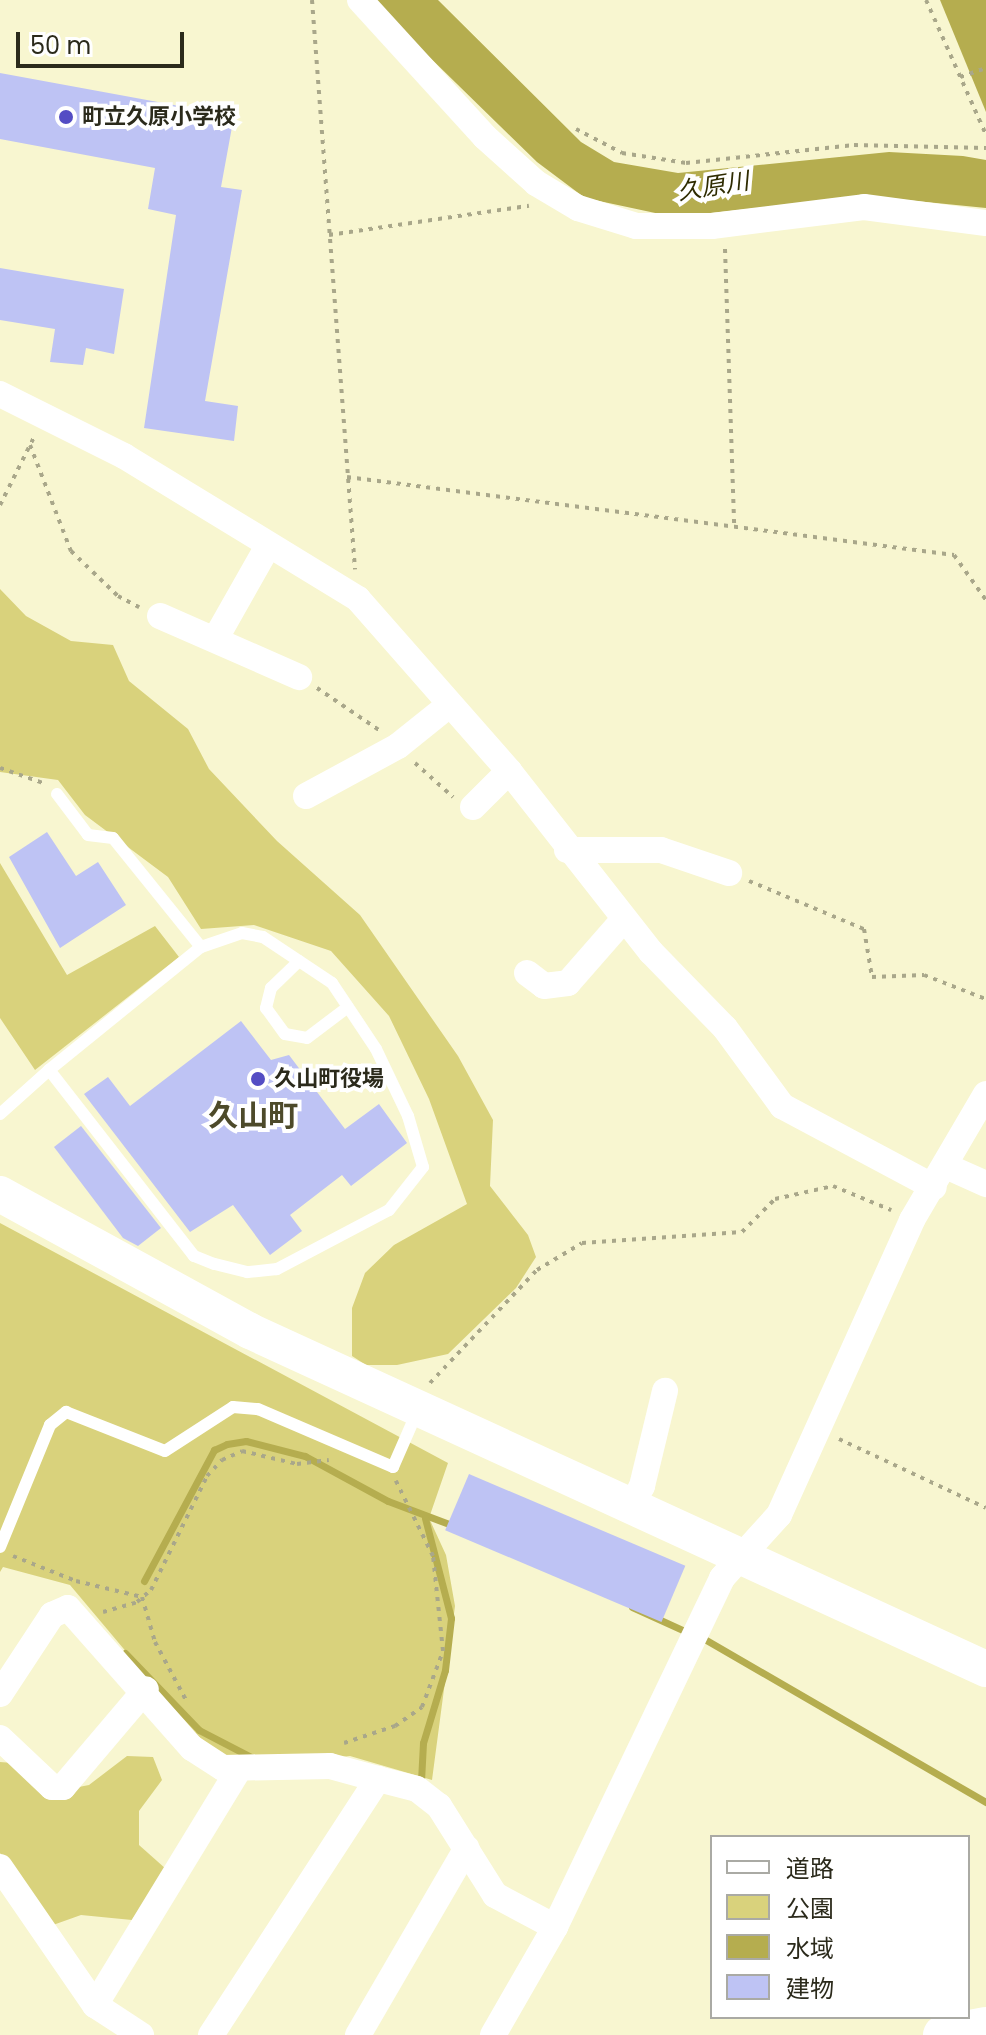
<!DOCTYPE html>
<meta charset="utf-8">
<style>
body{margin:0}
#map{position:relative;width:986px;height:2035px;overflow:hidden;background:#f8f6d0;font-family:Poppins,"Noto Sans JP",sans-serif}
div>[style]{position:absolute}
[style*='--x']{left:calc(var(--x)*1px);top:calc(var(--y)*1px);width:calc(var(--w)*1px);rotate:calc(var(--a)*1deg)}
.green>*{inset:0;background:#d9d27c}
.water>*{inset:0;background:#b5ad4f}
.stream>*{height:7px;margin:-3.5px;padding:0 3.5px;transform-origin:3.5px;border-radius:3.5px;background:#b5ad4f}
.building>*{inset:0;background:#bec3f4;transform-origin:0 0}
.path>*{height:4px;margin-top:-2px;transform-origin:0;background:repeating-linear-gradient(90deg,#a9a78a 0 4px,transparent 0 10px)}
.lane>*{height:12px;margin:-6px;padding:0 6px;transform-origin:6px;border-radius:6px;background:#fff}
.street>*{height:26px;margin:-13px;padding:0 13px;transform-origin:13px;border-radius:13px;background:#fff}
.secondary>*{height:36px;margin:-18px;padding:0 18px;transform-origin:18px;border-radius:18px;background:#fff}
.primary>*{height:40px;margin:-20px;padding:0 20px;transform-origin:20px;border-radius:20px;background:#fff}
.dots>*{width:22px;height:22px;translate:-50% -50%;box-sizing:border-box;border:4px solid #fff;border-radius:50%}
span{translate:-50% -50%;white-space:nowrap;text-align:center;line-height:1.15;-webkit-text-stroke:8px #fff;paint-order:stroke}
.poi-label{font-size:22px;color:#2b2a1b;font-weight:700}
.left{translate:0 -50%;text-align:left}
.water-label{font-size:24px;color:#2e2b01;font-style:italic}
.district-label{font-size:30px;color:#4d4a2a;font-weight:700}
.legend{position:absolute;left:710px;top:1835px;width:260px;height:184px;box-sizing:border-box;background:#fff;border:2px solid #aaaaa4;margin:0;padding:10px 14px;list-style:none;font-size:24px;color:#2b2a1b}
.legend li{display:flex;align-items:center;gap:16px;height:40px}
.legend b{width:40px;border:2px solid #aaaaa4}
.scale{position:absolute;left:16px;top:32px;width:168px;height:36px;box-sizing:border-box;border:4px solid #2b2a1b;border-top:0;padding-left:10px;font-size:24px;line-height:28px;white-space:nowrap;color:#2b2a1b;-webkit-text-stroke:6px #fff;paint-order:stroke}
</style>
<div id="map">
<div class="green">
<i style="clip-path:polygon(0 589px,26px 616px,71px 641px,113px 645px,129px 681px,188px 729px,209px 769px,277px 841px,360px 915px,458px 1056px,493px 1120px,490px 1186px,528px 1235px,536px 1257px,516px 1288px,448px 1354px,397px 1365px,366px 1365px,352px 1356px,352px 1308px,365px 1273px,394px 1245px,467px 1204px,429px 1099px,389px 1016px,331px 951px,254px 925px,201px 929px,168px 877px,85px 815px,58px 780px,0 772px)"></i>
<i style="clip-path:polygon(0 863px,67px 975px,155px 926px,179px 957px,35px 1070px,0 1018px)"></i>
<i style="clip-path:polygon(0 1223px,448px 1463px,429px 1518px,446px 1555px,455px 1606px,432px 1780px,350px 1756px,242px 1768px,197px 1736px,70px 1585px,3px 1567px,0 1572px)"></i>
<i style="clip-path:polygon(127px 1756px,153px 1757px,162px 1780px,139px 1811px,139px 1845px,166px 1869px,132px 1920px,81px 1915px,53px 1925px,0 1853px,0 1762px,13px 1763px,53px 1792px,89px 1785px)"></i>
</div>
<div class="water">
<i style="clip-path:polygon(371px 0,438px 0,581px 142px,614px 162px,678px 173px,889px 152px,963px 156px,986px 160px,986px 208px,866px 196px,674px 217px,585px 198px,537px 162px)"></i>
<i style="clip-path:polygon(940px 0,986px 0,986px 112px)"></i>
</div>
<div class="stream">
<i style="--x:144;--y:1581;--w:149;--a:-61.9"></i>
<i style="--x:214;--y:1450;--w:14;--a:-25"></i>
<i style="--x:227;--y:1444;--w:19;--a:-9"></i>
<i style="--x:246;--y:1441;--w:61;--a:14.3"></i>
<i style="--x:305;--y:1456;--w:94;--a:28.5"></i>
<i style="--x:388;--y:1501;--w:71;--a:20.7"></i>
<i style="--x:632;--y:1607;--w:63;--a:24.5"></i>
<i style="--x:701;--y:1637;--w:329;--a:30.1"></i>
<i style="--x:125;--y:1653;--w:107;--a:46.1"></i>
<i style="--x:199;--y:1730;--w:61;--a:27.4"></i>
<i style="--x:421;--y:1781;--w:38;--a:-87"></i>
<i style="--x:423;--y:1743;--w:76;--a:-73.2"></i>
<i style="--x:445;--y:1670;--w:52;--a:-83.4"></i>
<i style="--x:451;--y:1618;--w:103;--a:-104.6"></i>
</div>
<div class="building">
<i style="clip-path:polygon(0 73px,234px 116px,221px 187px,242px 190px,205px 401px,238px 406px,234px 441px,144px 428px,176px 215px,148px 209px,155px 168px,0 139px)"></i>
<i style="clip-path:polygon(0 268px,124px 289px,114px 354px,86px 348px,83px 365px,50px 362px,55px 329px,0 320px)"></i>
<i style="clip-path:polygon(47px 832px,76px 876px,98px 862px,126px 905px,60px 948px,9px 857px)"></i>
<i style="clip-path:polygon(241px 1021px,271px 1060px,289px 1055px,345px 1129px,379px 1104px,407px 1143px,351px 1186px,342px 1175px,290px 1215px,302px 1231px,270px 1255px,233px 1205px,190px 1232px,84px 1094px,108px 1077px,130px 1106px)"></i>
<i style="clip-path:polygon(81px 1126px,161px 1228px,138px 1246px,123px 1238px,54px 1147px)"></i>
<i style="left:469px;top:1474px;width:235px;height:61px;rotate:23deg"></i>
</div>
<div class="path">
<i style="--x:312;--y:0;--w:571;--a:85.68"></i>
<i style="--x:926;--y:0;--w:148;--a:66"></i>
<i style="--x:960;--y:77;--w:28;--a:-19"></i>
<i style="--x:576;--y:129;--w:52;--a:27.6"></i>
<i style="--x:622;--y:153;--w:65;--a:8.9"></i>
<i style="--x:686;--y:163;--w:169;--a:-6.1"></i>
<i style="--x:854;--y:145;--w:132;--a:1.3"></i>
<i style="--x:329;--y:235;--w:202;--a:-8.3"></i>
<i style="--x:725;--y:249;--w:278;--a:88.1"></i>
<i style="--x:30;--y:445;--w:114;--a:68.9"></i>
<i style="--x:71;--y:551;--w:65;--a:43.8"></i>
<i style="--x:118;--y:596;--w:24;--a:28"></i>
<i style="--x:347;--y:477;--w:612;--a:7.32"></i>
<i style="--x:954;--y:555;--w:55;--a:54.6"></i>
<i style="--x:0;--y:505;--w:76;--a:-63.4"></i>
<i style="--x:317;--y:688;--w:75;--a:34.1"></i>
<i style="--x:415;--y:763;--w:51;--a:41.8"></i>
<i style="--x:0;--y:768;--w:49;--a:19.2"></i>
<i style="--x:749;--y:881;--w:125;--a:22.7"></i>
<i style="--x:864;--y:929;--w:49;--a:80.5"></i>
<i style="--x:872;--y:977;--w:52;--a:-2.2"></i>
<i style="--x:924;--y:975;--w:66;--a:21.2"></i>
<i style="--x:430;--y:1383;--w:156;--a:-46.6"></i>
<i style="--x:537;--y:1270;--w:52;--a:-31"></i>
<i style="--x:582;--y:1243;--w:160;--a:-3.9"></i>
<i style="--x:742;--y:1232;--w:47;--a:-45"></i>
<i style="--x:775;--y:1199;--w:59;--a:-12.6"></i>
<i style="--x:833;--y:1186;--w:63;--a:22.5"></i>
<i style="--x:839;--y:1439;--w:162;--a:25.1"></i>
<i style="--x:13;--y:1556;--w:68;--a:21.6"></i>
<i style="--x:76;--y:1581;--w:68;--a:13.6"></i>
<i style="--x:142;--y:1597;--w:47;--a:73.9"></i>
<i style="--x:155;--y:1642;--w:68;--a:61.9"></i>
<i style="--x:103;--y:1612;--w:35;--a:-16"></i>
<i style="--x:137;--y:1602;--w:18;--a:-41"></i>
<i style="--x:151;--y:1590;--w:127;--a:-63.8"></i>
<i style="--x:207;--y:1476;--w:22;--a:-47"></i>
<i style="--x:222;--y:1460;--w:22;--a:-24"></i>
<i style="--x:242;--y:1451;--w:57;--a:13.3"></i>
<i style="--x:297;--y:1464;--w:32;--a:-7"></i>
<i style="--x:344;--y:1743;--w:54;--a:-18.4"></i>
<i style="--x:395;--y:1726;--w:33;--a:-35"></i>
<i style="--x:422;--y:1707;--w:60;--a:-69.4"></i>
<i style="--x:443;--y:1651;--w:96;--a:-96"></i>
<i style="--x:433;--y:1556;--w:84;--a:-116.3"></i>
</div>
<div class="lane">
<i style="--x:57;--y:794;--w:51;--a:52.9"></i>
<i style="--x:88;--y:835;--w:25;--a:7"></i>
<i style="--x:113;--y:838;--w:140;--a:51.1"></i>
<i style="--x:299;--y:961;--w:39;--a:136"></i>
<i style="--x:271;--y:988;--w:21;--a:104"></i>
<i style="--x:266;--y:1008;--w:32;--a:54"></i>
<i style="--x:285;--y:1034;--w:22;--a:10"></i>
<i style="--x:307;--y:1038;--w:51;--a:-37.1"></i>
<i style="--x:0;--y:1114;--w:66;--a:-41.9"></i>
<i style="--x:49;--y:1070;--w:196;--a:-39"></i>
<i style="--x:201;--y:947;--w:43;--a:-18.9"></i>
<i style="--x:242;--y:933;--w:21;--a:11"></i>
<i style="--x:263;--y:937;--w:83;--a:33.7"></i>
<i style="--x:332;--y:983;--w:79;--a:56.3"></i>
<i style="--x:376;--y:1049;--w:74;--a:64.5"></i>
<i style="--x:408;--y:1116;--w:53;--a:73.6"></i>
<i style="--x:423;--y:1167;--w:55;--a:128.3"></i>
<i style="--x:389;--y:1210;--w:127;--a:152.2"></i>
<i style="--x:277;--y:1269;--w:30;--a:174"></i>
<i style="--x:247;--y:1272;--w:34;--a:-166"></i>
<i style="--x:214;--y:1264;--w:22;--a:-158"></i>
<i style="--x:194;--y:1256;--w:236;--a:-127.9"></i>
<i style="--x:0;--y:1547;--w:132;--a:-67.7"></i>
<i style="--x:50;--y:1425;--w:21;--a:-39"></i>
<i style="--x:66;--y:1412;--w:106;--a:21.5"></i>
<i style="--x:165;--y:1451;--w:81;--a:-32.9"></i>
<i style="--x:233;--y:1407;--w:25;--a:5"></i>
<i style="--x:258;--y:1409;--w:147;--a:23.2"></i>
<i style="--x:393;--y:1467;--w:60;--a:-66.4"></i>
</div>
<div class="street">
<i style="--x:360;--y:0;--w:185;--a:47.6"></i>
<i style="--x:485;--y:137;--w:69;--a:42"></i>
<i style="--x:536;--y:183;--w:49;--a:30.8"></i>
<i style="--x:578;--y:208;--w:61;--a:17.2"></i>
<i style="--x:636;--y:226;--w:76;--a:0"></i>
<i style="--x:712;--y:226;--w:153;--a:-7.1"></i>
<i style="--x:864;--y:207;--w:123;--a:7.5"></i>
<i style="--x:0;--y:394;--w:139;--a:26.6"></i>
<i style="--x:124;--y:456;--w:274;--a:31.4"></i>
<i style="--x:358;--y:599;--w:229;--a:48.7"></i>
<i style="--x:509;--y:771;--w:230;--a:51.9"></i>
<i style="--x:651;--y:952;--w:106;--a:45.8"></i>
<i style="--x:725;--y:1028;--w:97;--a:53.8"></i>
<i style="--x:782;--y:1106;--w:172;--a:28.1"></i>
<i style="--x:160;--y:616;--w:152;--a:23.7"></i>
<i style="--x:217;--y:636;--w:103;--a:-60.5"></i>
<i style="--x:306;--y:796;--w:105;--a:-28.5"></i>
<i style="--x:398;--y:746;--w:65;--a:-38.8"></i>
<i style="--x:473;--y:807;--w:51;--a:-45"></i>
<i style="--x:567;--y:850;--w:94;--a:0"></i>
<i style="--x:661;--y:850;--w:72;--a:18.7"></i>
<i style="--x:527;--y:973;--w:21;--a:37"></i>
<i style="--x:544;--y:986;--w:24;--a:-7"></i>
<i style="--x:568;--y:983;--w:85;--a:-48.8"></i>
<i style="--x:948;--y:1167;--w:42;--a:24.1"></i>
<i style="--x:630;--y:1507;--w:24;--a:-60"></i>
<i style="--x:642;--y:1486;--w:98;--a:-76.4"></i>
<i style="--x:0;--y:1694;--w:95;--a:-56.6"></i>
<i style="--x:52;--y:1615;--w:17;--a:-24"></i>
<i style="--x:68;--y:1608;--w:187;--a:48.5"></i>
<i style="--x:192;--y:1748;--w:37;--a:33"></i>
<i style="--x:223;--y:1768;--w:107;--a:-1.1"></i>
<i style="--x:330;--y:1766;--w:50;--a:15.2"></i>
<i style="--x:0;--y:1738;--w:71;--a:43.3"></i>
<i style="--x:52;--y:1787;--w:11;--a:0"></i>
<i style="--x:63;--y:1787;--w:128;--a:-49.7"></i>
<i style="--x:0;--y:1867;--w:168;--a:55.5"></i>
<i style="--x:95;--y:2005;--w:55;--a:33.1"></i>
<i style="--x:95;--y:2005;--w:273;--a:-58.6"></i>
<i style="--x:211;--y:2035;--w:306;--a:-56.9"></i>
<i style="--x:378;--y:1779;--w:40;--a:14.4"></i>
<i style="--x:417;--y:1789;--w:28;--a:38"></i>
<i style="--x:439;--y:1806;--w:105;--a:57.8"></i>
<i style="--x:495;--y:1895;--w:68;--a:28.1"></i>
<i style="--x:358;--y:2035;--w:216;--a:-59.8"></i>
<i style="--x:493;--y:2035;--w:125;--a:-60.1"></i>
<i style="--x:555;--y:1927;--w:387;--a:-64.4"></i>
<i style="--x:722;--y:1578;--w:85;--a:-47.9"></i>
<i style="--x:779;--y:1515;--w:324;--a:-65.7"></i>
<i style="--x:912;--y:1220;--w:146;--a:-59.6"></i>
</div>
<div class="secondary">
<i style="--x:0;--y:1194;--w:285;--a:28.7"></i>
<i style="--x:250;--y:1331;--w:810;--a:24.67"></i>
</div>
<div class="primary">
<i style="--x:943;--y:2035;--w:44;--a:-10.5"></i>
</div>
<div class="dots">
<i style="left:66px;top:117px;background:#544dc4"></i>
<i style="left:258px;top:1079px;background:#544dc4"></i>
</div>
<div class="poi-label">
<span class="left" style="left:82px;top:117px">町立久原小学校</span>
<span class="left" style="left:274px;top:1079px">久山町役場</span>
</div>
<div class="water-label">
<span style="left:713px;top:186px;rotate:-9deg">久原川</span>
</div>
<div class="district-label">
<span style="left:253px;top:1116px">久山町</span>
</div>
<ul class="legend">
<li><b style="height:10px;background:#fff"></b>道路</li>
<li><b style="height:22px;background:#d9d27c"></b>公園</li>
<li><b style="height:22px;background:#b5ad4f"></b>水域</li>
<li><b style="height:22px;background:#bec3f4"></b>建物</li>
</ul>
<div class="scale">50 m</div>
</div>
